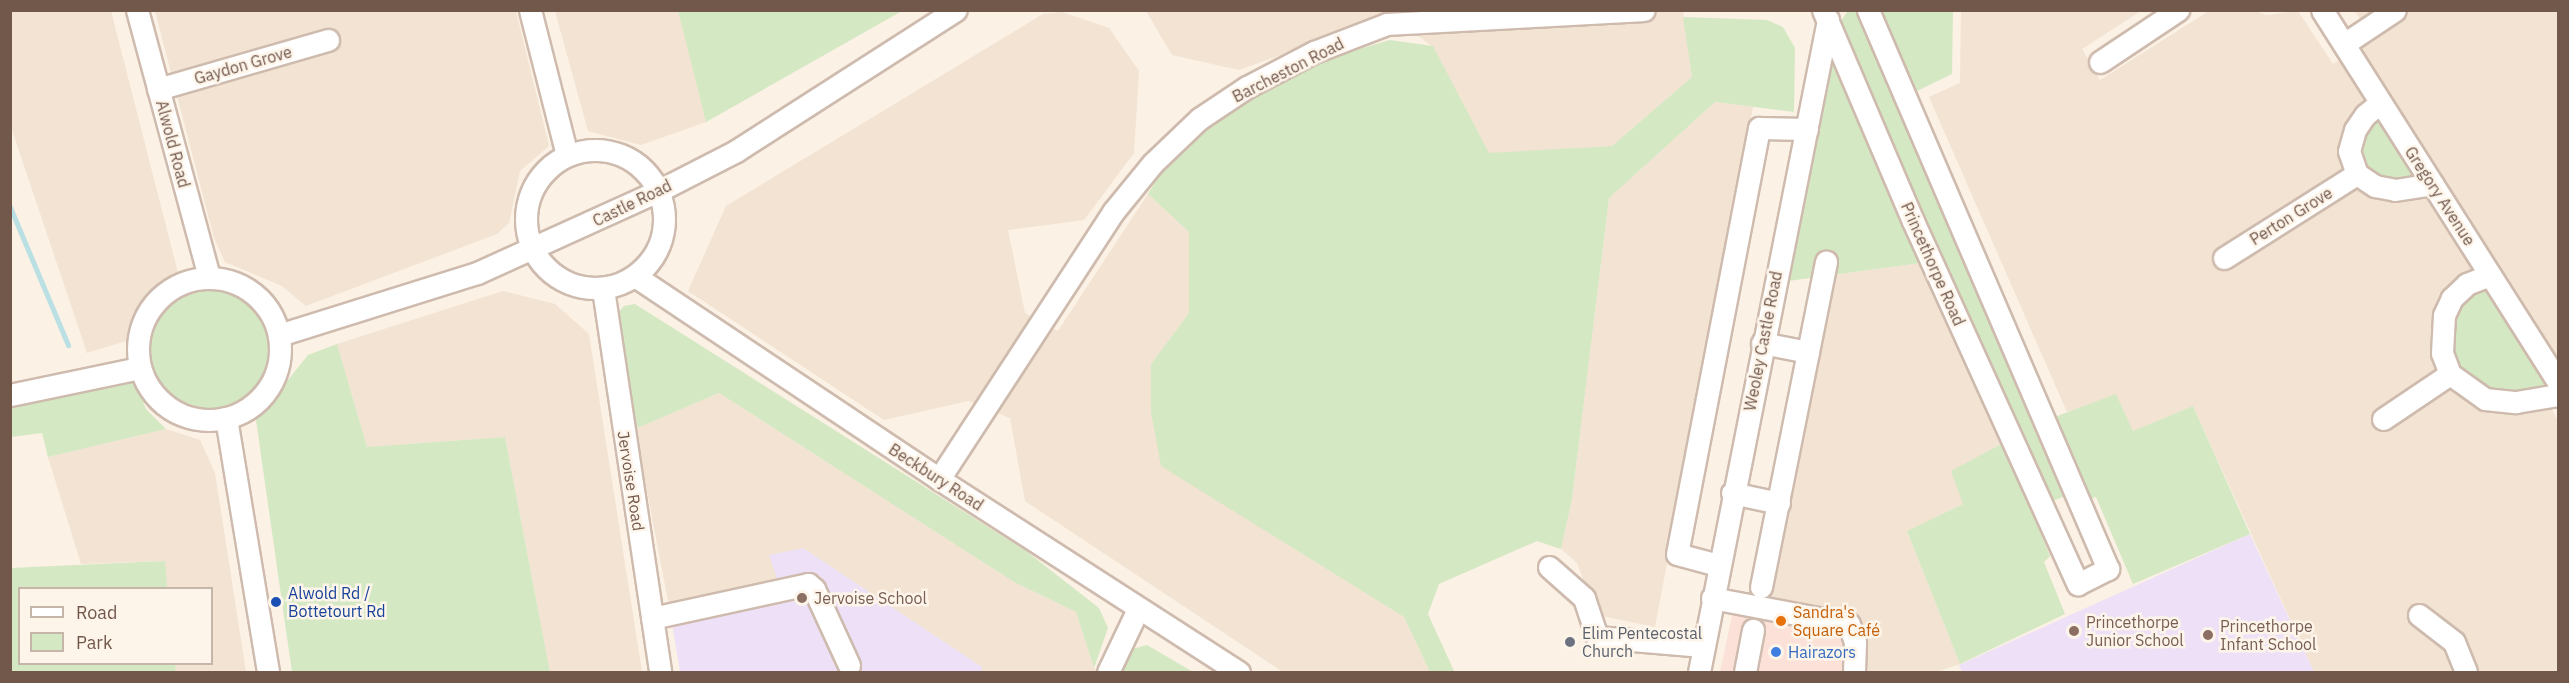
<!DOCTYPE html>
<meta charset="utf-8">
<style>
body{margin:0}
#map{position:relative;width:2569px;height:683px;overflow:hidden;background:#fbf1e4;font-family:"IBM Plex Sans",sans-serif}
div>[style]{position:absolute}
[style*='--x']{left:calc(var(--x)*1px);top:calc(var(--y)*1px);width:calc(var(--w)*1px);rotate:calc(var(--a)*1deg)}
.residential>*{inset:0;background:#f2e3d3}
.commercial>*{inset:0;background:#fbe1d8}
.education>*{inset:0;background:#eee1f7}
.green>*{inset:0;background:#d4e8c3}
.round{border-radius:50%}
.stream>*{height:5px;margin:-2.5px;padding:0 2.5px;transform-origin:2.5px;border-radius:2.5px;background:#bae0e4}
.roads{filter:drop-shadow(2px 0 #cebbae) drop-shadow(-2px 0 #cebbae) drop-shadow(0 2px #cebbae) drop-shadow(0 -2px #cebbae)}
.minor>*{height:21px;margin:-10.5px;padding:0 10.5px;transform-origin:10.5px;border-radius:10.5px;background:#fff}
.minor>.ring{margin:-10.5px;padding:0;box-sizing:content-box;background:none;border:21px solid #fff;border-radius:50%}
.dots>*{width:16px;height:16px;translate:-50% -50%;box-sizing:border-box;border:3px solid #fef5ea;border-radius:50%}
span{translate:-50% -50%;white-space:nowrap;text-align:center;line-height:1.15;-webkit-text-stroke:5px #fef5ea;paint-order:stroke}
.street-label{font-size:16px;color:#72574b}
.transit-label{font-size:16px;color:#164399}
.left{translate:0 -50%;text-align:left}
.education-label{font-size:16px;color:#785e54}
.food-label{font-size:16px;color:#c56008}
.worship-label{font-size:16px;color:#5b616d}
.shop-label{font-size:16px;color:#366cbe}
.frame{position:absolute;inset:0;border:12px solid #72574b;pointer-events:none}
.legend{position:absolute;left:18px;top:587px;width:195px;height:78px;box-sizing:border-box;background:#fef5ea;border:2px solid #c6b6aa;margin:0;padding:8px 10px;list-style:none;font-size:18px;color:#72574b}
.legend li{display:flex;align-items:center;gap:12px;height:30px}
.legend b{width:30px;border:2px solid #c6b6aa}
</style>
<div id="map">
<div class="residential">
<i style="clip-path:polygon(10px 11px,111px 11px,178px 273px,160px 283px,129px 340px,87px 353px,11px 127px)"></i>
<i style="clip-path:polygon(155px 11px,516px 11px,549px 146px,520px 171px,509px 223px,497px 234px,306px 306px,282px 286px,225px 262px,214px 238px)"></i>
<i style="clip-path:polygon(555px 11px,678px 11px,706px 122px,641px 145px,588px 131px)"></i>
<i style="clip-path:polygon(1146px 11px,1683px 11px,1692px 77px,1612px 146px,1489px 154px,1433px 47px,1391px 15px,1239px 70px,1172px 55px)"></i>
<i style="clip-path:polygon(1961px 11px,2141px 11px,2082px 49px,2100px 80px,2209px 11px,2256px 11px,2266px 15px,2298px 11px,2333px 64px,2374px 41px,2355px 11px,2558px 11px,2558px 400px,2550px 406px,2558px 421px,2558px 672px,2314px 672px,2193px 406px,2133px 431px,2116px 395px,2067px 412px,1929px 97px,1960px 83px)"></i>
<i style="clip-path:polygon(1062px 12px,1109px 28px,1139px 71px,1134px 153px,1084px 220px,1008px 230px,1025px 313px,1058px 331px,1148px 194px,1189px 232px,1189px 313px,1151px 364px,1161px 465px,1404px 617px,1430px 672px,1283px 672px,1025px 501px,1010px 418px,968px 401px,884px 420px,688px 291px,726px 206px,1043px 14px)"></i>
<i style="clip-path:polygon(1715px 102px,1753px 107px,1655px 627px,1597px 615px,1577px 563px,1561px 549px,1572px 499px,1609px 198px)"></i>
<i style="clip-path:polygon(1921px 263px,2003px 443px,1984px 453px,1963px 504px,1907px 531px,1960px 664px,1936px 672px,1862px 672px,1767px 605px,1833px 275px)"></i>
<i style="clip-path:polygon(503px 291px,555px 304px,589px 334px,642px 672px,550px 672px,505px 437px,367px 447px,337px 344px)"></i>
<i style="clip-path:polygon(719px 393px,1014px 582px,1076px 612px,1094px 668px,1101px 672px,982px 672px,982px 667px,803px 548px,779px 586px,670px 611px,635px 429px)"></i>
<i style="clip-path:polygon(166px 429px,200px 440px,215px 473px,246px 672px,176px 672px,175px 664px,212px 664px,212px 588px,167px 588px,164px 561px,81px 564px,48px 457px)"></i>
</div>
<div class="commercial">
<i style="clip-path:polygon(1736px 597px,1846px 627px,1862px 672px,1720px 672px)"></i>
</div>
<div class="education">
<i style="clip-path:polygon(2250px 534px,2314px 672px,1962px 672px,1959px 665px)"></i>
<i style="clip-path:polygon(803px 548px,982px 667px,982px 672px,680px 672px,670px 611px,779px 585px,769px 555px)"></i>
</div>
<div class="green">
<i style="clip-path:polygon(678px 11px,678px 10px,902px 11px,706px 122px)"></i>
<i style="clip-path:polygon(1848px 11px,1858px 11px,2071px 494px,2047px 503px,1836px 27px)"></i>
<i style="clip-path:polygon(1879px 11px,1953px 11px,1952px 74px,1917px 91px)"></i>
<i style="clip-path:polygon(1683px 17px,1767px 20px,1783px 27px,1795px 48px,1794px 112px,1715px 102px,1609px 198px,1572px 499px,1561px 549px,1537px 541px,1439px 584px,1428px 614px,1454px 671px,1430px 672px,1404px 617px,1161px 466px,1151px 412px,1151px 364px,1189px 313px,1189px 232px,1148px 194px,1162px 171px,1205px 129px,1253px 96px,1319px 61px,1390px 40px,1433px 46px,1489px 153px,1612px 146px,1692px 77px)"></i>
<i style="clip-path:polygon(1830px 45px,1921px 263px,1788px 281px,1821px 108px)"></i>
<i style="clip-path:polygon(2378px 111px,2427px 181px,2394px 187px,2356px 164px,2357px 132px)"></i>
<i style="clip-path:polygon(2491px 277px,2558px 383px,2516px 401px,2452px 373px,2446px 316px)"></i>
<i class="round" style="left:148px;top:284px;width:128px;height:128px"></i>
<i style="clip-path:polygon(635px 304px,1026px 551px,1099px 608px,1108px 628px,1094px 668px,1076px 612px,1014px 582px,719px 393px,635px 429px,617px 314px,624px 306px)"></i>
<i style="clip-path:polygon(337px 344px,367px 447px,505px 437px,550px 672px,292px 672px,256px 420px,308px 355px)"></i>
<i style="clip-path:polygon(135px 382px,146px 409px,166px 429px,48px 457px,42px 433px,11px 437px,11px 407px)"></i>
<i style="clip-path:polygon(2116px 394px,2133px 431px,2193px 406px,2250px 534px,2133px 584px,2096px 497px,2081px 502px,2049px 419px)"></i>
<i style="clip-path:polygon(2003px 443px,2050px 556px,2044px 562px,2065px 614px,1960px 664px,1907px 531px,1963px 504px,1951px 471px)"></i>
<i style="clip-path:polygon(165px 561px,167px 588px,20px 588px,20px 664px,175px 664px,176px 672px,11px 672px,11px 568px)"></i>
<i style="clip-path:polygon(1147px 645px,1193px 672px,1119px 672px,1129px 650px)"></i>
</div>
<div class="stream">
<i style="--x:10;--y:207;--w:150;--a:67.2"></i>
</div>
<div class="roads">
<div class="minor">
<i style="--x:137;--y:10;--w:277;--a:74.9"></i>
<i style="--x:530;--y:10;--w:150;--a:75.7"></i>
<i style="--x:1823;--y:10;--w:229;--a:66.9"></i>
<i style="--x:1913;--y:221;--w:399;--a:65.6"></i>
<i style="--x:2078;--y:584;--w:34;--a:-27"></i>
<i style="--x:2108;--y:569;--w:608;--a:-113.24"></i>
<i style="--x:2322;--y:10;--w:441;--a:57.6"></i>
<i style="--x:2344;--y:44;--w:61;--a:-33.7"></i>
<i style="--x:2100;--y:62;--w:94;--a:-33.7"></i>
<i style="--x:158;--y:89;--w:177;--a:-16.1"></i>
<i style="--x:2380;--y:103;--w:19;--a:141"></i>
<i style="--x:2365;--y:115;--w:18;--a:124"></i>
<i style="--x:2355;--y:130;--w:22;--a:106"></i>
<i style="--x:2349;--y:151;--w:24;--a:71"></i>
<i style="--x:2357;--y:174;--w:22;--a:34"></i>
<i style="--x:2375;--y:186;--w:20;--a:11"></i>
<i style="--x:2395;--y:190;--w:38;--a:-9"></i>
<i class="ring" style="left:526px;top:150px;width:117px;height:117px"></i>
<i style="--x:2224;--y:258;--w:157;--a:-32.3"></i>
<i style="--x:2490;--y:275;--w:25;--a:159"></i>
<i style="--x:2467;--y:284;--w:21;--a:137"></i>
<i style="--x:2452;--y:298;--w:19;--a:115"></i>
<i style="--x:2444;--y:315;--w:38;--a:93"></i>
<i style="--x:2442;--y:353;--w:22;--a:69"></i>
<i style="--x:2450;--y:374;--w:43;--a:35.5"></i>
<i style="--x:2485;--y:399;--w:31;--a:6"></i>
<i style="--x:2516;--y:402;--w:43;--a:-9.5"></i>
<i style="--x:635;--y:276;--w:366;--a:33.7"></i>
<i style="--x:939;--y:479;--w:357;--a:32.8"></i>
<i class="ring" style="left:138px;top:278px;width:121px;height:121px"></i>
<i style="--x:603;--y:289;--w:387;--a:81.5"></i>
<i style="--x:279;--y:335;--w:207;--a:-17.4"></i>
<i style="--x:477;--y:273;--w:199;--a:-24.4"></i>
<i style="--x:658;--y:191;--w:88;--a:-27.1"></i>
<i style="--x:736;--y:151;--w:261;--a:-32.7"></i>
<i style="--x:1762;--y:343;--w:47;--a:11.1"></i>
<i style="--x:10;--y:395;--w:132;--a:-11.8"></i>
<i style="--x:226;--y:418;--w:257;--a:80.6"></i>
<i style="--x:2383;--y:419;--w:81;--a:-33.9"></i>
<i style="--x:939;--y:479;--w:319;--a:-56.9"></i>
<i style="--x:1113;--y:212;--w:63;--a:-50.8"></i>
<i style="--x:1153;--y:163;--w:64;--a:-43.7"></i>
<i style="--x:1199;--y:119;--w:58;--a:-33.7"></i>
<i style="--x:1247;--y:87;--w:76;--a:-27.6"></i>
<i style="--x:1314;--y:52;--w:78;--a:-21"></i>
<i style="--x:1387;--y:24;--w:257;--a:-3.1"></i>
<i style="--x:1732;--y:493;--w:48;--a:12"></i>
<i style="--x:1718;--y:565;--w:42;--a:-165"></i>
<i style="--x:1677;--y:554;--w:434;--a:-79.1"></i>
<i style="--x:1759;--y:128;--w:48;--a:1.2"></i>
<i style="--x:1549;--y:567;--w:47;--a:41.5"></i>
<i style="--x:1584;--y:598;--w:41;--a:71.6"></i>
<i style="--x:1597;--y:637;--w:106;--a:4.9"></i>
<i style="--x:1761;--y:587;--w:332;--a:-78.7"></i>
<i style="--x:1712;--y:598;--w:139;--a:10.7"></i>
<i style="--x:1849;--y:624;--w:20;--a:72"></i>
<i style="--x:1855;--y:643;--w:29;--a:92"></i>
<i style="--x:2419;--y:615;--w:44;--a:37.6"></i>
<i style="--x:2454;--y:642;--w:32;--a:68"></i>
<i style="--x:652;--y:618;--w:160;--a:-12.3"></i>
<i style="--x:808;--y:584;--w:8;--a:40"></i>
<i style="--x:814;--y:589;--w:84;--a:65.3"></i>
<i style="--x:1108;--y:672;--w:70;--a:-64.5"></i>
<i style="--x:1699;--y:672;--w:665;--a:-78.81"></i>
<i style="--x:1745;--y:672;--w:43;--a:-79.2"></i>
</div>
</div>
<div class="dots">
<i style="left:802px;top:598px;background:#8d6e63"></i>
<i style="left:276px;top:602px;background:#1a4fb4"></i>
<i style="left:1781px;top:621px;background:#e8710a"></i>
<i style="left:2074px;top:631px;background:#8d6e63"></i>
<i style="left:2208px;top:635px;background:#8d6e63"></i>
<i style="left:1570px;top:642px;background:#6b7280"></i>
<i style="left:1776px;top:652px;background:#3f7fe0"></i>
</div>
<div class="street-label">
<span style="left:243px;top:65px;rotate:-16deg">Gaydon Grove</span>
<span style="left:1288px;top:70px;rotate:-27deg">Barcheston Road</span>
<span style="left:173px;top:144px;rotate:75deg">Alwold Road</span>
<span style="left:2440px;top:196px;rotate:57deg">Gregory Avenue</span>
<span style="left:632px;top:203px;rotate:-26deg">Castle Road</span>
<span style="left:2291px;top:216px;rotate:-32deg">Perton Grove</span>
<span style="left:1933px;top:264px;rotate:66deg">Princethorpe Road</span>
<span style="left:1763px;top:341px;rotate:-79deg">Weoley Castle Road</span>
<span style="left:936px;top:477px;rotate:33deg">Beckbury Road</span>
<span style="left:631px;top:481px;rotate:81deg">Jervoise Road</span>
</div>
<div class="transit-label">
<span class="left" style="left:288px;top:602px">Alwold Rd /<br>Bottetourt Rd</span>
</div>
<div class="education-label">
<span class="left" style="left:814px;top:598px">Jervoise School</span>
<span class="left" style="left:2086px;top:631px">Princethorpe<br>Junior School</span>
<span class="left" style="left:2220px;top:635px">Princethorpe<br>Infant School</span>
</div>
<div class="food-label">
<span class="left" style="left:1793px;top:621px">Sandra's<br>Square Café</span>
</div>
<div class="worship-label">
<span class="left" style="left:1582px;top:642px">Elim Pentecostal<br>Church</span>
</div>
<div class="shop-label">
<span class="left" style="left:1788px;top:652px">Hairazors</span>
</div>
<div class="frame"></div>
<ul class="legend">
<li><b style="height:8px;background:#fff"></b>Road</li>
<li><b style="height:16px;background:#d4e8c3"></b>Park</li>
</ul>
</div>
